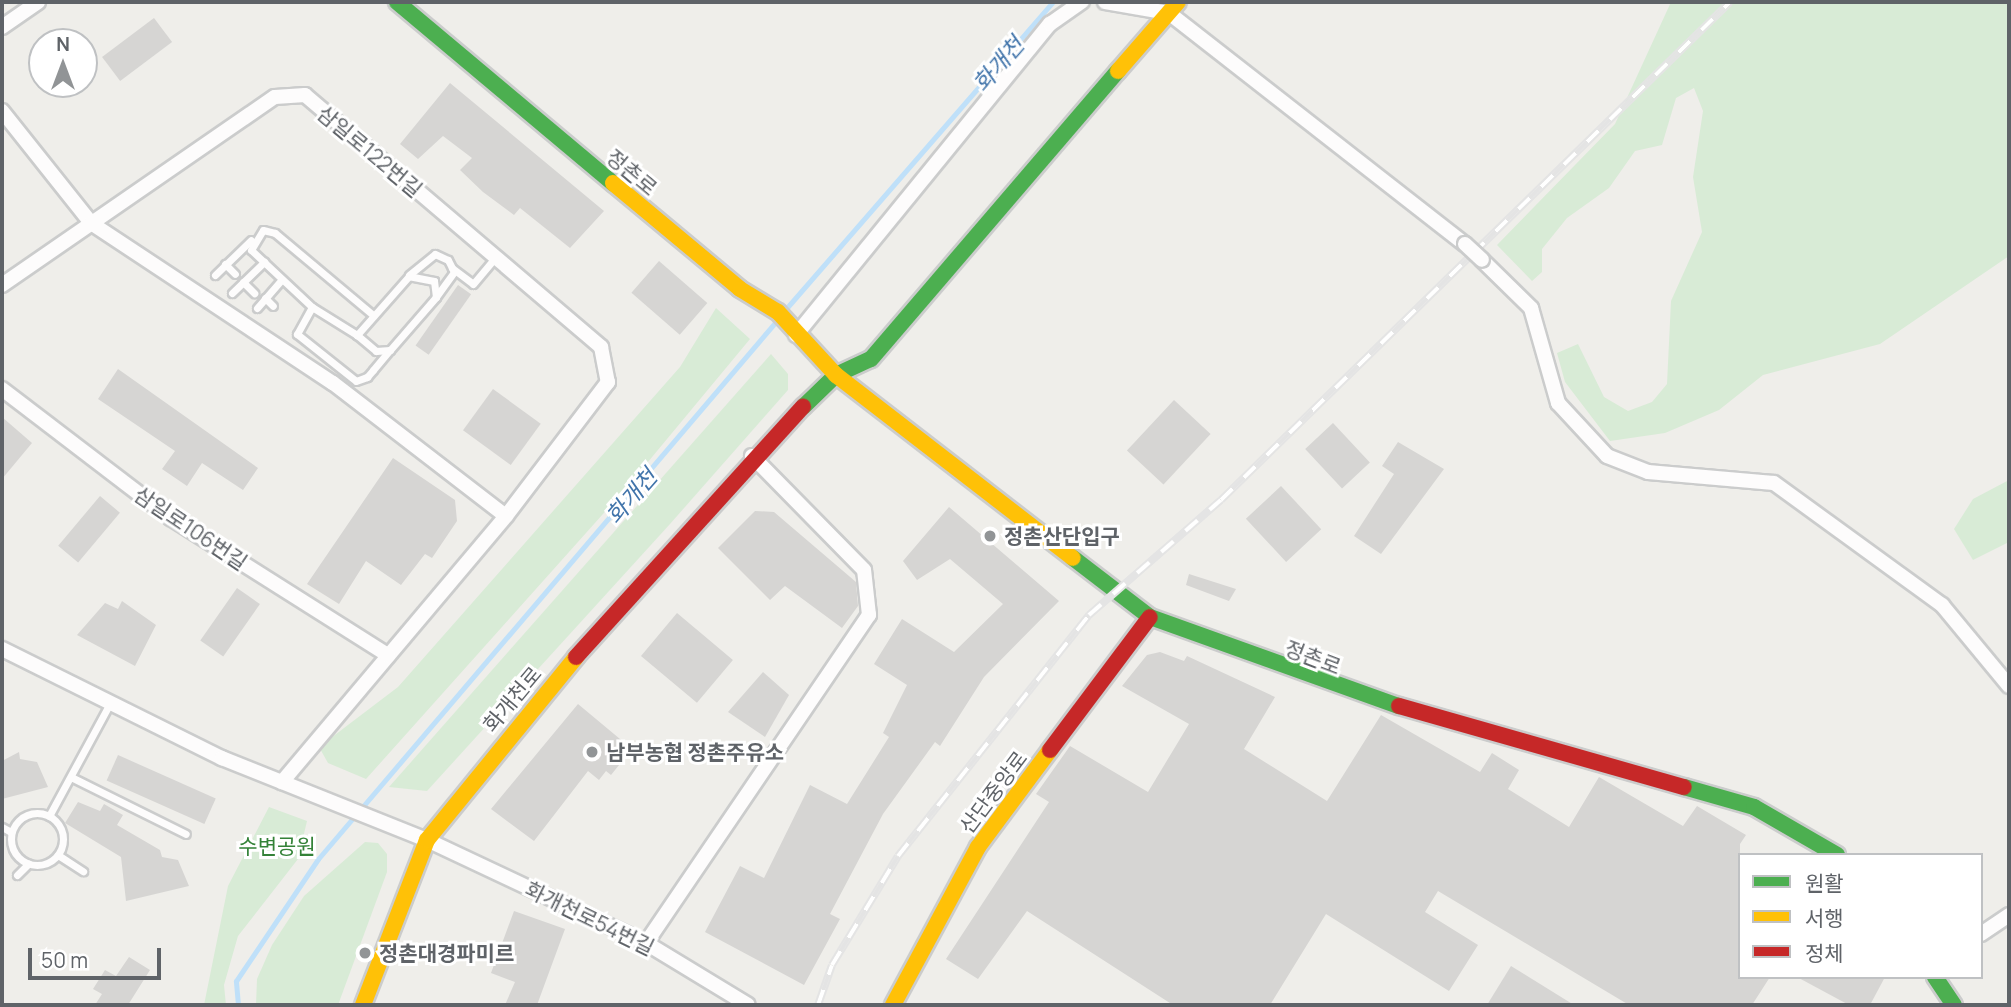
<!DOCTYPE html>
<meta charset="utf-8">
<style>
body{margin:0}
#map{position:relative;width:2011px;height:1007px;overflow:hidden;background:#efeeea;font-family:Manrope,"Noto Sans KR",sans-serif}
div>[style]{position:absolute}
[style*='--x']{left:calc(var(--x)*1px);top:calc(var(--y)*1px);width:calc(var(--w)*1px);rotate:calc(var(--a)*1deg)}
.green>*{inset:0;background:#d8ebd6}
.stream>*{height:5px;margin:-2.5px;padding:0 2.5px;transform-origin:2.5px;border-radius:2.5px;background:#bfe0f9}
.building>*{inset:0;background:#d6d5d3;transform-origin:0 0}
.roads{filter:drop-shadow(2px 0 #cbcccc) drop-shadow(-2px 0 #cbcccc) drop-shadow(0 2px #cbcccc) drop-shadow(0 -2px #cbcccc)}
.lane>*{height:7px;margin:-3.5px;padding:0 3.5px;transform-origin:3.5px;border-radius:3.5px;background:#fdfcfc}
.lane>.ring{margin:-3.5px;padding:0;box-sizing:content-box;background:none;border:7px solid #fdfcfc;border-radius:50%}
.street>*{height:14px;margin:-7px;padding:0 7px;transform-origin:7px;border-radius:7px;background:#fdfcfc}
.fast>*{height:16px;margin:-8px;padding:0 8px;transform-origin:8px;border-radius:8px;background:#4caf50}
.slow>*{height:16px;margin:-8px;padding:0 8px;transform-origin:8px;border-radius:8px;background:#ffc107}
.jam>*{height:16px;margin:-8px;padding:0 8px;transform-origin:8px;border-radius:8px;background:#c62828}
.rail>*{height:8px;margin-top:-4px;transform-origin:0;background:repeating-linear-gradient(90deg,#fff 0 16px,#e4e4e4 0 32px);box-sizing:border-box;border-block:2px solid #e4e4e4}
.bridges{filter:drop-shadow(2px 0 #cbcccc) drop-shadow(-2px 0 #cbcccc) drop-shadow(0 2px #cbcccc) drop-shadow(0 -2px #cbcccc)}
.street-bridge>*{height:14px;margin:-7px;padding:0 7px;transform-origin:7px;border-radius:7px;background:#fdfcfc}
.dots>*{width:19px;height:19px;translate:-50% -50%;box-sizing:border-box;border:4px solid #fff;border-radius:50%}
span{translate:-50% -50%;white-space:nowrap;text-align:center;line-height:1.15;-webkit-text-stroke:6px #fff;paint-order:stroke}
.street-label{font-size:21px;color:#5f6368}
.poi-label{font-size:21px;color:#5f6368;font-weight:700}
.left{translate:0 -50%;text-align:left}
.park-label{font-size:21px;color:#348238}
.water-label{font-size:23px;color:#4174aa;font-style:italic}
.frame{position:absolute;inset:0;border:4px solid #5f6368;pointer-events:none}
.legend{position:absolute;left:1738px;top:853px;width:245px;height:126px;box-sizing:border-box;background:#fff;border:2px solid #bfc1c3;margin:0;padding:9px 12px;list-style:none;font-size:21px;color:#5f6368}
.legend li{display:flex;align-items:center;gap:14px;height:35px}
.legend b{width:35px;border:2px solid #bfc1c3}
.north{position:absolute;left:28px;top:28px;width:70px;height:70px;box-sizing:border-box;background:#fff;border:2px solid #bfc1c3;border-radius:50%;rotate:0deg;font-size:19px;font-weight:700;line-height:28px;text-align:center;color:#5f6368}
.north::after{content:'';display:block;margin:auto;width:24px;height:32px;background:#919496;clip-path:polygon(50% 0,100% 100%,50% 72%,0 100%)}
.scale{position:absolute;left:28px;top:948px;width:133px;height:32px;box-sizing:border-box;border:4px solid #5f6368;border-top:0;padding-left:9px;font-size:21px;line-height:24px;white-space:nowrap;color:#5f6368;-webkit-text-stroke:5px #fff;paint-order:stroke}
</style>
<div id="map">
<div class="green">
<i style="clip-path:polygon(1671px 2px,2009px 2px,2009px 256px,1880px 344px,1763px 375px,1719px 410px,1665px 433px,1610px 441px,1565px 382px,1557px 353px,1578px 344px,1604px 397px,1628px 411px,1652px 402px,1667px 384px,1671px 301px,1702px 232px,1693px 177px,1703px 111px,1694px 88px,1676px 98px,1662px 145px,1635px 151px,1609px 188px,1567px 218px,1542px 249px,1542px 272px,1532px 281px,1497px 245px,1615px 124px)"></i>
<i style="clip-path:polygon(716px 308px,750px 339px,628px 486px,366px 779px,328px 763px,319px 747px,398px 687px,680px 367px)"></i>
<i style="clip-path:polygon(771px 354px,788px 374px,788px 390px,670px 524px,427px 791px,389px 787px)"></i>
<i style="clip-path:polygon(2009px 480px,2009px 542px,1973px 560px,1954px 529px,1973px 499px)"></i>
<i style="clip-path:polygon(269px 807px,307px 821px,298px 859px,238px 936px,224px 985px,226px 1005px,204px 1005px,228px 886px)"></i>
<i style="clip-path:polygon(365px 842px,378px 843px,387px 854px,387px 872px,338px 1005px,256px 1005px,257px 979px,272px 945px,304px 896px)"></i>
</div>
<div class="stream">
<i style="--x:784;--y:311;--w:410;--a:-49"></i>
<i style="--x:238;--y:1005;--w:24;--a:-95"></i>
<i style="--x:236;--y:981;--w:147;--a:-56.1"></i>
<i style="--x:318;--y:859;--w:709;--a:-49.57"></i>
</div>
<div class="building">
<i style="left:154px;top:18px;width:30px;height:65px;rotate:53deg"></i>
<i style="clip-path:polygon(450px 83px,604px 211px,570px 248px,520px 208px,514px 215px,483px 192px,460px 170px,472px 158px,443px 136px,418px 159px,400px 144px)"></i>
<i style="left:659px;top:261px;width:64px;height:42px;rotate:41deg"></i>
<i style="left:458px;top:285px;width:16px;height:74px;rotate:35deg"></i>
<i style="clip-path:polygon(118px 369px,258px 468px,243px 490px,202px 463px,187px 486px,162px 469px,175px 451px,98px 399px)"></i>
<i style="left:493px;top:389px;width:59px;height:51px;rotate:36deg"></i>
<i style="left:1174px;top:400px;width:50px;height:69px;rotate:43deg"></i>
<i style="clip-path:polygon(2px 417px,32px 443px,2px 479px)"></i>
<i style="left:1333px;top:423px;width:54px;height:38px;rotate:47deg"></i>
<i style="clip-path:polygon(1398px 442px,1444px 469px,1381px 554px,1354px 536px,1394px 474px,1382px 466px)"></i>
<i style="clip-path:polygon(393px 458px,455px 500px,457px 521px,432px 558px,425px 554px,401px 585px,366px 561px,339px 604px,307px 584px)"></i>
<i style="left:1281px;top:486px;width:59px;height:48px;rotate:47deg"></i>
<i style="left:100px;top:496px;width:26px;height:65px;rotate:40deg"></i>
<i style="clip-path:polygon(949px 507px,1059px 601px,984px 677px,940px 746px,935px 742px,883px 814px,830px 914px,840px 919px,804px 985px,705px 932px,740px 866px,764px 878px,810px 785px,847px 804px,889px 737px,883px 733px,907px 685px,874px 664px,902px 619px,954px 652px,1003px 604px,950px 559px,917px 580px,903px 561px)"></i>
<i style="clip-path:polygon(755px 511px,774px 512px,856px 582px,858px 606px,842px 628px,785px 586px,770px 600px,718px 548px)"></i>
<i style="clip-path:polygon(1189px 574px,1236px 589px,1229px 601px,1186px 585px)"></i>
<i style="left:237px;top:588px;width:28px;height:64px;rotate:35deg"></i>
<i style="clip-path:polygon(122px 601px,156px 625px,135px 666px,77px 635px,105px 603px,118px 609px)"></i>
<i style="left:677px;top:613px;width:73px;height:56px;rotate:40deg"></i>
<i style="clip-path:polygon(1160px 652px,1184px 661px,1187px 656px,1275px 697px,1244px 749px,1327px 801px,1381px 715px,1480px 772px,1492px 753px,1519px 770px,1508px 789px,1569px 827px,1599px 777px,1683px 826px,1697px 806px,1746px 835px,1740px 844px,1740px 977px,1770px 977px,1752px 1005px,1629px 1005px,1438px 891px,1425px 912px,1478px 945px,1449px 991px,1326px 914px,1270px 1005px,1173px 1005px,1027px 911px,978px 979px,946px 959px,1049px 802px,1036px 794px,1070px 746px,1148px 792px,1189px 724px,1122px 686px,1147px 655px)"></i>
<i style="clip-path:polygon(763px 672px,789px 695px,765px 737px,728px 712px)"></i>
<i style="clip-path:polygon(578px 704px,632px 749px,611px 775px,606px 771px,599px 780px,588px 771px,534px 841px,491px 809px)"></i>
<i style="clip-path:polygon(19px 752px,20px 759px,37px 762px,48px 787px,2px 799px,2px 761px)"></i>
<i style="left:118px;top:755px;width:107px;height:28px;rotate:24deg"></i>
<i style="clip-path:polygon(78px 802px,100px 811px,104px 804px,123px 815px,117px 825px,160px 850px,162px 857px,178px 860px,189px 886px,126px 901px,121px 857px,65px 823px)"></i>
<i style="clip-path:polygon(514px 911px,565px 929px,537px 1005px,505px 1005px,515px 982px,491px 973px)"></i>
<i style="clip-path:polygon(129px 957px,150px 970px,128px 1005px,95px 1005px,102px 994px,93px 989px,105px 970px,116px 976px)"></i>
<i style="clip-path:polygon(1511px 966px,1574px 1005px,1487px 1005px)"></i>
<i style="clip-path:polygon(1797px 977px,1885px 977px,1870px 1005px,1849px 1005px)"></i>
</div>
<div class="roads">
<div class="lane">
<i style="--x:225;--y:264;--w:14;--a:45"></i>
<i style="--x:452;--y:268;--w:26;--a:37"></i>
<i style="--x:473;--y:284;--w:34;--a:-50"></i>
<i style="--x:215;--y:275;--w:50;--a:-44.2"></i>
<i style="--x:409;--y:275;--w:33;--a:-39"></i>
<i style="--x:435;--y:254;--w:14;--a:25"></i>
<i style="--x:448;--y:260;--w:13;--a:63"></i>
<i style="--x:454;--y:272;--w:31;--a:126"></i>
<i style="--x:243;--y:282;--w:16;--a:45"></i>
<i style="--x:232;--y:293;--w:45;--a:-44.1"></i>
<i style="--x:265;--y:298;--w:11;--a:45"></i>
<i style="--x:312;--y:307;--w:83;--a:-136.9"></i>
<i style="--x:251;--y:250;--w:23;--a:-59"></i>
<i style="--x:263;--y:230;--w:12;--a:14"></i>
<i style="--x:275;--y:233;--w:126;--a:39.9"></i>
<i style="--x:257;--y:308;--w:38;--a:-49"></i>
<i style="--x:357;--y:335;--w:53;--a:-148.1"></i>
<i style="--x:312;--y:307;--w:31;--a:119"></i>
<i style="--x:297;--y:334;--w:75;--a:38.5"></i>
<i style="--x:356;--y:381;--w:12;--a:-20"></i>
<i style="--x:367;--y:377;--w:9;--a:-49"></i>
<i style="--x:373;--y:370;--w:26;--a:-50"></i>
<i style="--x:390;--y:350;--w:70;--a:-49"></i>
<i style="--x:436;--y:297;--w:16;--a:-97"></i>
<i style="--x:434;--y:281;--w:25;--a:-169"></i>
<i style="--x:409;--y:276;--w:79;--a:131.4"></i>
<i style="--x:357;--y:335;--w:25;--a:40"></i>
<i style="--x:376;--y:351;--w:14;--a:-4"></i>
<i style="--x:71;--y:777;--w:128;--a:26.4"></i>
<i class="ring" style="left:11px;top:813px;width:45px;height:45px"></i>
<i style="--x:49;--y:816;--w:128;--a:-61.6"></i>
<i style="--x:2;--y:827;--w:10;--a:29"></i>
<i style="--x:58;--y:855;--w:30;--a:33"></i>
<i style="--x:17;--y:875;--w:16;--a:-45"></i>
</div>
<div class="street">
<i style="--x:1105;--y:2;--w:65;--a:9.8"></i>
<i style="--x:1169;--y:13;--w:375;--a:38"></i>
<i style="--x:2;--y:27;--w:44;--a:-34.8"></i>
<i style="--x:2;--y:111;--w:143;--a:51.5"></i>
<i style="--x:91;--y:223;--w:290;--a:33.5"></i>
<i style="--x:333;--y:383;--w:218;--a:37.6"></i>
<i style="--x:1482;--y:260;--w:69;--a:44.4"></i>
<i style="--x:1531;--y:308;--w:99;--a:74.1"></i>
<i style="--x:1558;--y:403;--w:72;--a:47.2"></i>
<i style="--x:1607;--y:456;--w:44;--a:21.3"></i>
<i style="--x:1648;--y:472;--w:126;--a:5"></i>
<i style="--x:1774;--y:483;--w:208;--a:36"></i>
<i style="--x:1942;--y:605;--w:105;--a:50.4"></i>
<i style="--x:2;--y:285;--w:331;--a:-34.6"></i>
<i style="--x:275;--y:97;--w:30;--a:-4"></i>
<i style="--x:305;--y:95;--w:389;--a:40.4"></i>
<i style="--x:601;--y:347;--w:36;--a:79"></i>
<i style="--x:608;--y:382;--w:168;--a:127.3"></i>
<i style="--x:506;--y:516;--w:348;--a:130.1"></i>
<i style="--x:796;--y:335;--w:402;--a:-50.8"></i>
<i style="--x:1050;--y:24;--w:39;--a:-35"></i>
<i style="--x:2;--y:389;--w:213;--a:37.4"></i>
<i style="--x:171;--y:518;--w:257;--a:32.3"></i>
<i style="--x:2;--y:649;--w:246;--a:26.4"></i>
<i style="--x:222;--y:758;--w:221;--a:21.8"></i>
<i style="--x:427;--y:840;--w:242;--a:25.2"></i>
<i style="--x:646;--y:943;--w:119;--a:31.3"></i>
<i style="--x:1981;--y:934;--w:34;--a:-34"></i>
<i style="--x:646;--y:943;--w:397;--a:-55.8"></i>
<i style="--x:869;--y:615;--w:45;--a:-96.3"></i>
<i style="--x:864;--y:570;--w:160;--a:-134.5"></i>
</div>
<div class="fast">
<i style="--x:397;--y:2;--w:282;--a:40"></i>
<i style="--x:803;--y:407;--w:46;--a:-44.1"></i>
<i style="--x:836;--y:375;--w:38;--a:-25"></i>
<i style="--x:871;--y:359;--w:379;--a:-49.4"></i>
<i style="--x:1073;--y:558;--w:97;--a:37.5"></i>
<i style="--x:1150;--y:617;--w:264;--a:19.7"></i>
<i style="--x:1684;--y:787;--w:73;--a:15.9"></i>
<i style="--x:1754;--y:807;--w:96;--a:30"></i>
<i style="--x:1935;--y:977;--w:34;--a:56"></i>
</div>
<div class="slow">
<i style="--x:1118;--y:71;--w:91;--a:-49"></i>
<i style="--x:613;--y:183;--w:165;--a:39.8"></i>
<i style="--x:740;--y:289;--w:44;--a:31.2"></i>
<i style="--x:778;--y:312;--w:86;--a:47.4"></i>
<i style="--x:836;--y:375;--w:299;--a:37.7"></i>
<i style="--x:363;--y:1005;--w:177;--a:-68.8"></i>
<i style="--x:427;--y:840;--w:236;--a:-50.8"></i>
<i style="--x:893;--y:1005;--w:179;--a:-61.7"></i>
<i style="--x:978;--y:847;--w:121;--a:-53.4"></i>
</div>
<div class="jam">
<i style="--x:576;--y:657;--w:338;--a:-47.8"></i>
<i style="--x:1399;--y:706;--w:296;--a:15.9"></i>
<i style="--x:1050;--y:750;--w:166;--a:-53.1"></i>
</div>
</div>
<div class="rail">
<i style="--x:818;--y:1005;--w:42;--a:-70.7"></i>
<i style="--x:832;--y:965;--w:127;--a:-58.8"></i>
<i style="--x:898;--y:856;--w:308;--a:-51.6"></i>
<i style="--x:1089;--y:615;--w:175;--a:-41.1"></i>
<i style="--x:1221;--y:500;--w:712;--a:-44.37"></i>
</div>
<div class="bridges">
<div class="street-bridge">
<i style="--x:1465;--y:244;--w:23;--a:43"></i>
</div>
</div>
<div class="dots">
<i style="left:990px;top:536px;background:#919496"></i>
<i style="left:592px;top:752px;background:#919496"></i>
<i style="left:365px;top:953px;background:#919496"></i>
</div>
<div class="street-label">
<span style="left:370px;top:151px;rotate:40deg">삼일로122번길</span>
<span style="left:632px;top:172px;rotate:40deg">정촌로</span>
<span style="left:191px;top:528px;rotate:34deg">삼일로106번길</span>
<span style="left:1313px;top:657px;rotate:21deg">정촌로</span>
<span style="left:512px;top:699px;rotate:-50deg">화개천로</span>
<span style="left:993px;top:792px;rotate:-53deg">산단중앙로</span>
<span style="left:590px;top:918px;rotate:26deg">화개천로54번길</span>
</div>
<div class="poi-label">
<span class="left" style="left:1004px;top:536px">정촌산단입구</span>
<span class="left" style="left:606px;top:752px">남부농협 정촌주유소</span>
<span class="left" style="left:379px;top:953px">정촌대경파미르</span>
</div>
<div class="park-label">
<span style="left:277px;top:846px">수변공원</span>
</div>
<div class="water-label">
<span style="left:998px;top:64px;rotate:-49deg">화개천</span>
<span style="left:631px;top:496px;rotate:-49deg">화개천</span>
</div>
<div class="frame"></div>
<ul class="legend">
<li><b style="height:9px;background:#4caf50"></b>원활</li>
<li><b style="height:9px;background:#ffc107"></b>서행</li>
<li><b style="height:9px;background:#c62828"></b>정체</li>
</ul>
<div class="north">N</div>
<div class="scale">50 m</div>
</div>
